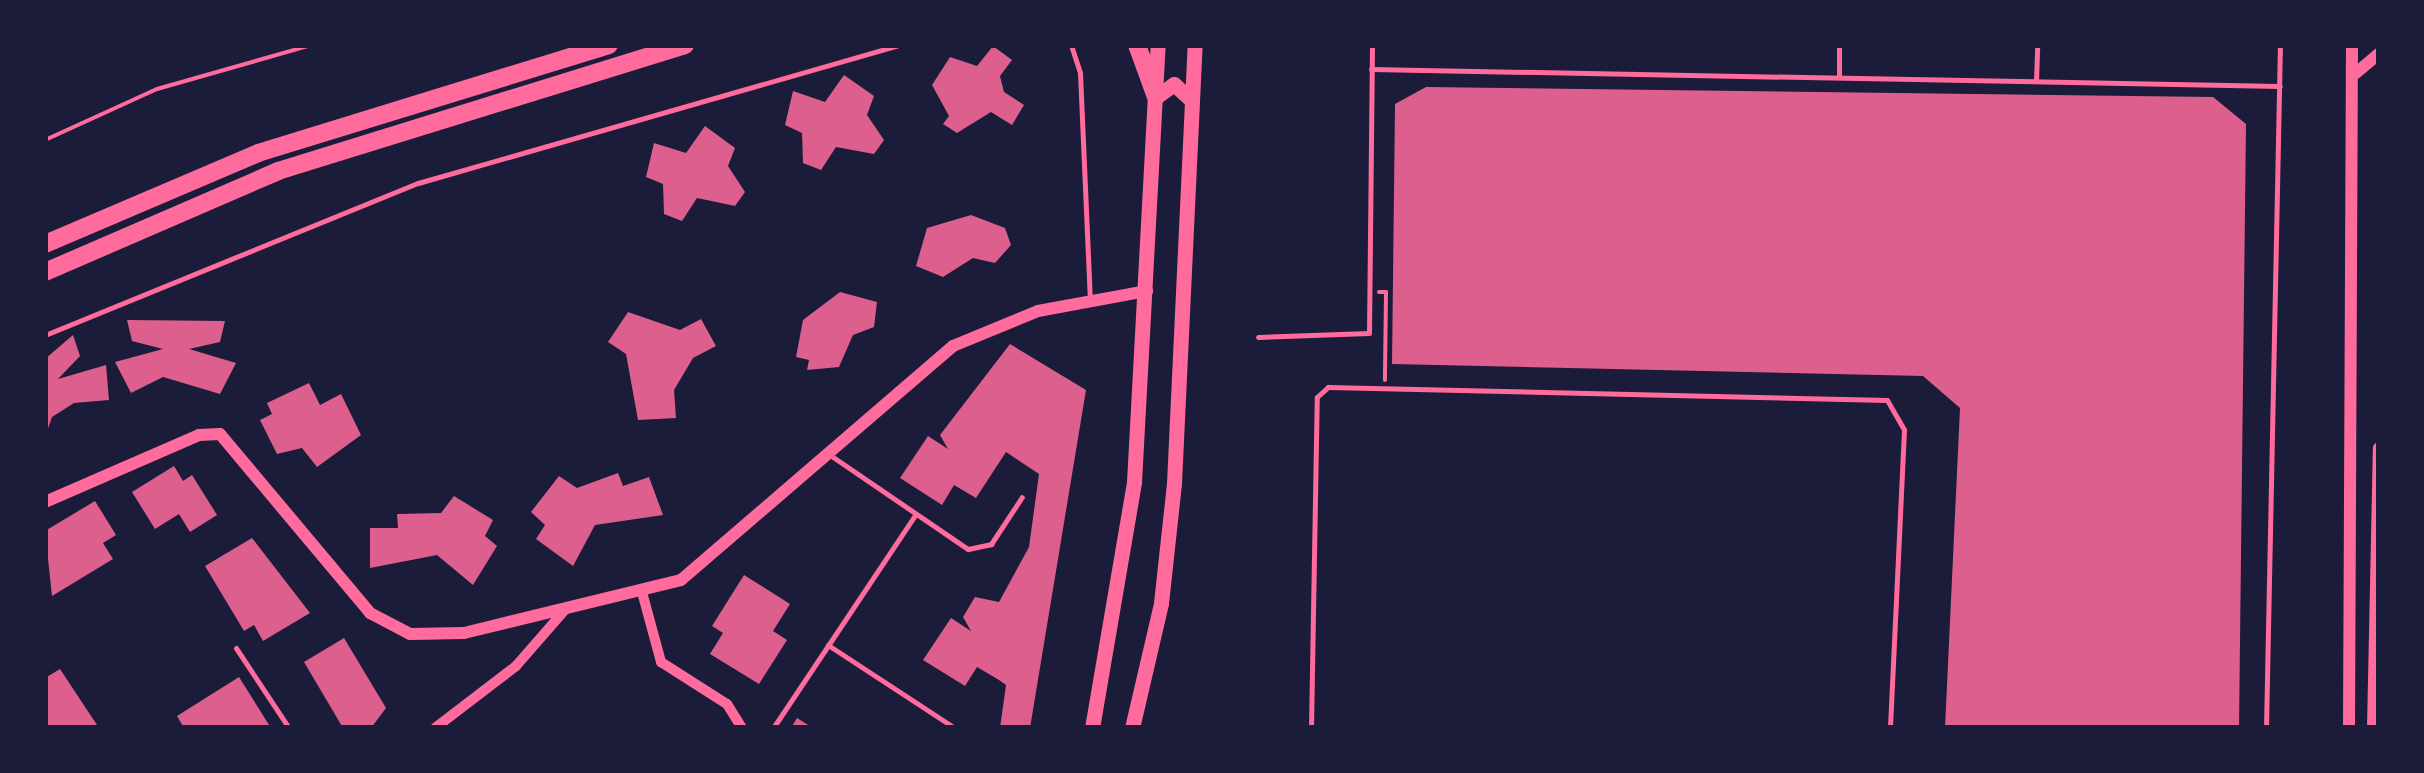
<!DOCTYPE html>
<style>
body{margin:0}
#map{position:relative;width:2424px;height:773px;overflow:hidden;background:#1b1b3a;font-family:"Libre Baskerville",serif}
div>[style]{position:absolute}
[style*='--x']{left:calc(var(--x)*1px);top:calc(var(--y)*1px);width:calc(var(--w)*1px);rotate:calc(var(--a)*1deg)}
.building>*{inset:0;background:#dd5f8e}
.path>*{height:4px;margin:-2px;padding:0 2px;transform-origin:2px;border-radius:2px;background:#ff6b9d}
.service>*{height:5px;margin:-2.5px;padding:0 2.5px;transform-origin:2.5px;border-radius:2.5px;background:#ff6b9d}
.minor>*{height:10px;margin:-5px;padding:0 5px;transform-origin:5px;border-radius:5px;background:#ff6b9d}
.tertiary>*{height:12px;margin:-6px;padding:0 6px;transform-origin:6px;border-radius:6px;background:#ff6b9d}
.secondary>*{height:15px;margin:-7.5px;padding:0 7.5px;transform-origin:7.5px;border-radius:7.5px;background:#ff6b9d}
.primary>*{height:18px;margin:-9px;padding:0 9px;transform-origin:9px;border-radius:9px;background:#ff6b9d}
span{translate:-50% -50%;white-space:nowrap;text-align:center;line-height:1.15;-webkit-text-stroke:10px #1b1b3a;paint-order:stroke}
.frame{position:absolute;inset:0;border:48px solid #1b1b3a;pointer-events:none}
</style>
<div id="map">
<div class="building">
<i style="clip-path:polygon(993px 46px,1012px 60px,1000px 76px,1004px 92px,1024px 105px,1012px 125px,991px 112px,957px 133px,943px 124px,949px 116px,932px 85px,950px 57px,977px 66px)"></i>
<i style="clip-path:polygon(844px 75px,874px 96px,867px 115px,884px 140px,874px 154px,836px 147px,821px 170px,803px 163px,802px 133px,785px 125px,793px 91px,825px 102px)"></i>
<i style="clip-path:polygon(1426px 87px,2213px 97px,2246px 124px,2239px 728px,1945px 728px,1960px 408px,1923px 376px,1392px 364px,1395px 104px)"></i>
<i style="clip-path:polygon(705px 126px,735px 148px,728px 166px,745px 192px,735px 206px,697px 198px,682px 221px,664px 214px,663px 184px,646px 177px,654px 143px,686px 153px)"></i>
<i style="clip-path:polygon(971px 215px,1005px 228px,1011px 245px,995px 263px,973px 258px,943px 277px,916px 266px,927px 228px)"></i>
<i style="clip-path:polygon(840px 292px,877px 302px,874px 327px,853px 335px,839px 367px,807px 370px,809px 360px,796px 357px,803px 320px)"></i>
<i style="clip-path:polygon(628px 312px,680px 330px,701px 319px,716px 346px,693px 358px,674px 390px,676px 418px,638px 420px,626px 354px,608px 342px)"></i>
<i style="clip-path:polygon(127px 320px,225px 321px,220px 342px,189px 349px,236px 363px,220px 394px,163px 377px,131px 393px,115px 362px,163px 349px,132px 341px)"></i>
<i style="clip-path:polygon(73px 335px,80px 356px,58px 379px,106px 365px,109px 400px,74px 403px,52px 417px,45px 437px,45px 359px)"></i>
<i style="clip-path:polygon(1010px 344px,1086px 390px,1030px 728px,1000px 728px,1006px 685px,999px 680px,977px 667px,965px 686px,923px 660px,951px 618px,971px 631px,963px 617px,975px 597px,999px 602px,1029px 547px,1039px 474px,1006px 452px,976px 498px,954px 485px,942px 505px,900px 478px,928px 436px,948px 449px,940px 435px)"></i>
<i style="clip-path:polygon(309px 383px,320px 405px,341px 394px,361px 435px,317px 467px,302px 448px,277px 454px,260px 420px,272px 414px,267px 403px)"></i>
<i style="clip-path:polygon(174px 466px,183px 481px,192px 475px,217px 515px,190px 532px,179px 514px,155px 529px,132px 492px)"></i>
<i style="clip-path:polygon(618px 473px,623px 486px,649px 477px,663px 515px,595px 525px,573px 566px,536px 539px,545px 525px,531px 512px,559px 476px,577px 488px)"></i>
<i style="clip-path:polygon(454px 496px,493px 520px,485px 536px,497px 546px,473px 585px,437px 555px,370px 568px,370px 528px,398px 528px,397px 514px,441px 513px)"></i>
<i style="clip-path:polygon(95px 501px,116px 535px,103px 543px,113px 559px,52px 596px,45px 531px)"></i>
<i style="clip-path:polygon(252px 538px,310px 613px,263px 641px,254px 625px,244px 631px,205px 566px)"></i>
<i style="clip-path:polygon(744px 575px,790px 604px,773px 631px,787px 640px,759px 684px,710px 654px,723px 633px,712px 626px)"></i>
<i style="clip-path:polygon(344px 638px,386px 708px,371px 728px,343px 728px,304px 662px)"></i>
<i style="clip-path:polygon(60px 669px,99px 728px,45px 726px,45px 678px)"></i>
<i style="clip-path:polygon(239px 677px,271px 728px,184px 728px,177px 716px)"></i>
<i style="clip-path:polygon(797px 718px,813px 728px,791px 728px)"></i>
</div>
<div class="path">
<i style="--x:45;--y:140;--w:123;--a:-24.5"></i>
<i style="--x:157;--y:89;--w:160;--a:-15.9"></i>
<i style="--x:1379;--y:292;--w:7;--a:0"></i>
<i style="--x:1386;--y:292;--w:88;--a:90.7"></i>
</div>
<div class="service">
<i style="--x:1071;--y:45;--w:29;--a:72"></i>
<i style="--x:1080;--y:73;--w:225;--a:87.5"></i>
<i style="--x:1371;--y:69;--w:909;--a:1.07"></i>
<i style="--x:1839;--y:77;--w:32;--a:-90"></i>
<i style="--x:2036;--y:81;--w:36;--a:-88"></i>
<i style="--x:45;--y:335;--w:403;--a:-22.2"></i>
<i style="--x:418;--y:183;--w:499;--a:-16"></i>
<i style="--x:1258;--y:337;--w:111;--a:-2.1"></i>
<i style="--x:1369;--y:333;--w:288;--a:-89.4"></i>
<i style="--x:830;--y:455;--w:167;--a:34.3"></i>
<i style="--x:968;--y:549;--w:24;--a:-12"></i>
<i style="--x:991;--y:544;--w:56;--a:-56.6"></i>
<i style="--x:828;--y:645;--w:152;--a:33.2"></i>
<i style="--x:236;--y:648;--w:96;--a:56.5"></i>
<i style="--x:773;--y:728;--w:256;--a:-56.3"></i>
<i style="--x:1311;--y:728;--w:331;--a:-89"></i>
<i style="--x:1317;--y:397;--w:15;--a:-42"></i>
<i style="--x:1328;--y:387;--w:559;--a:1.33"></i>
<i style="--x:1887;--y:400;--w:34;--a:60"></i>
<i style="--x:1904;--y:430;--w:298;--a:92.7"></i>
<i style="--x:2266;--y:728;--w:683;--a:-88.83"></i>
</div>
<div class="minor">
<i style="--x:642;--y:592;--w:73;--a:74.8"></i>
<i style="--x:661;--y:662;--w:78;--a:32.5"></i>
<i style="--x:727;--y:704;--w:28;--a:58"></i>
<i style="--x:435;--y:728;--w:102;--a:-37.4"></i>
<i style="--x:516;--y:666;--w:73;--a:-48.9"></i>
</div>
<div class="tertiary">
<i style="--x:2356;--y:73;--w:30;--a:-40"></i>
<i style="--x:45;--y:502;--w:168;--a:-23.5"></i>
<i style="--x:199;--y:435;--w:21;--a:-3"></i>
<i style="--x:220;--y:434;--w:234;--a:50"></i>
<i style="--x:370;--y:613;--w:45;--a:27.7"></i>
<i style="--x:410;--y:634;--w:54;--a:-1.1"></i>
<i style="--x:464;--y:633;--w:223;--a:-13.7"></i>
<i style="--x:681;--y:580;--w:359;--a:-40.7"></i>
<i style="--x:953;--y:346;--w:92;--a:-22.4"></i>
<i style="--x:1038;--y:311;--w:111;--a:-10.4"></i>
<i style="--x:2349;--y:728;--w:683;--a:-89.75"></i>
<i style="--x:2373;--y:728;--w:280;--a:-88.8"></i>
</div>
<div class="secondary">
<i style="--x:1156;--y:97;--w:22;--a:-36"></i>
<i style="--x:1174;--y:84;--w:23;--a:43"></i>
<i style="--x:1092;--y:728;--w:250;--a:-80.3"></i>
<i style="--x:1134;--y:482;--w:438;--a:-86.9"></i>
<i style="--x:1132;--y:728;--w:128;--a:-76.9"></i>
<i style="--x:1161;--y:603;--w:121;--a:-83.8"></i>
<i style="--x:1174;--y:483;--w:439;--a:-87.3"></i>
</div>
<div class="primary">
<i style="--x:1137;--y:45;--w:55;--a:69.9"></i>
<i style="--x:45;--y:244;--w:232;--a:-23.1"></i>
<i style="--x:258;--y:153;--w:367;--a:-17.1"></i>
<i style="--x:45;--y:272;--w:254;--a:-23.4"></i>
<i style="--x:278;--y:171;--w:426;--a:-17.2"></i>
</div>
<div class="frame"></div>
</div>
